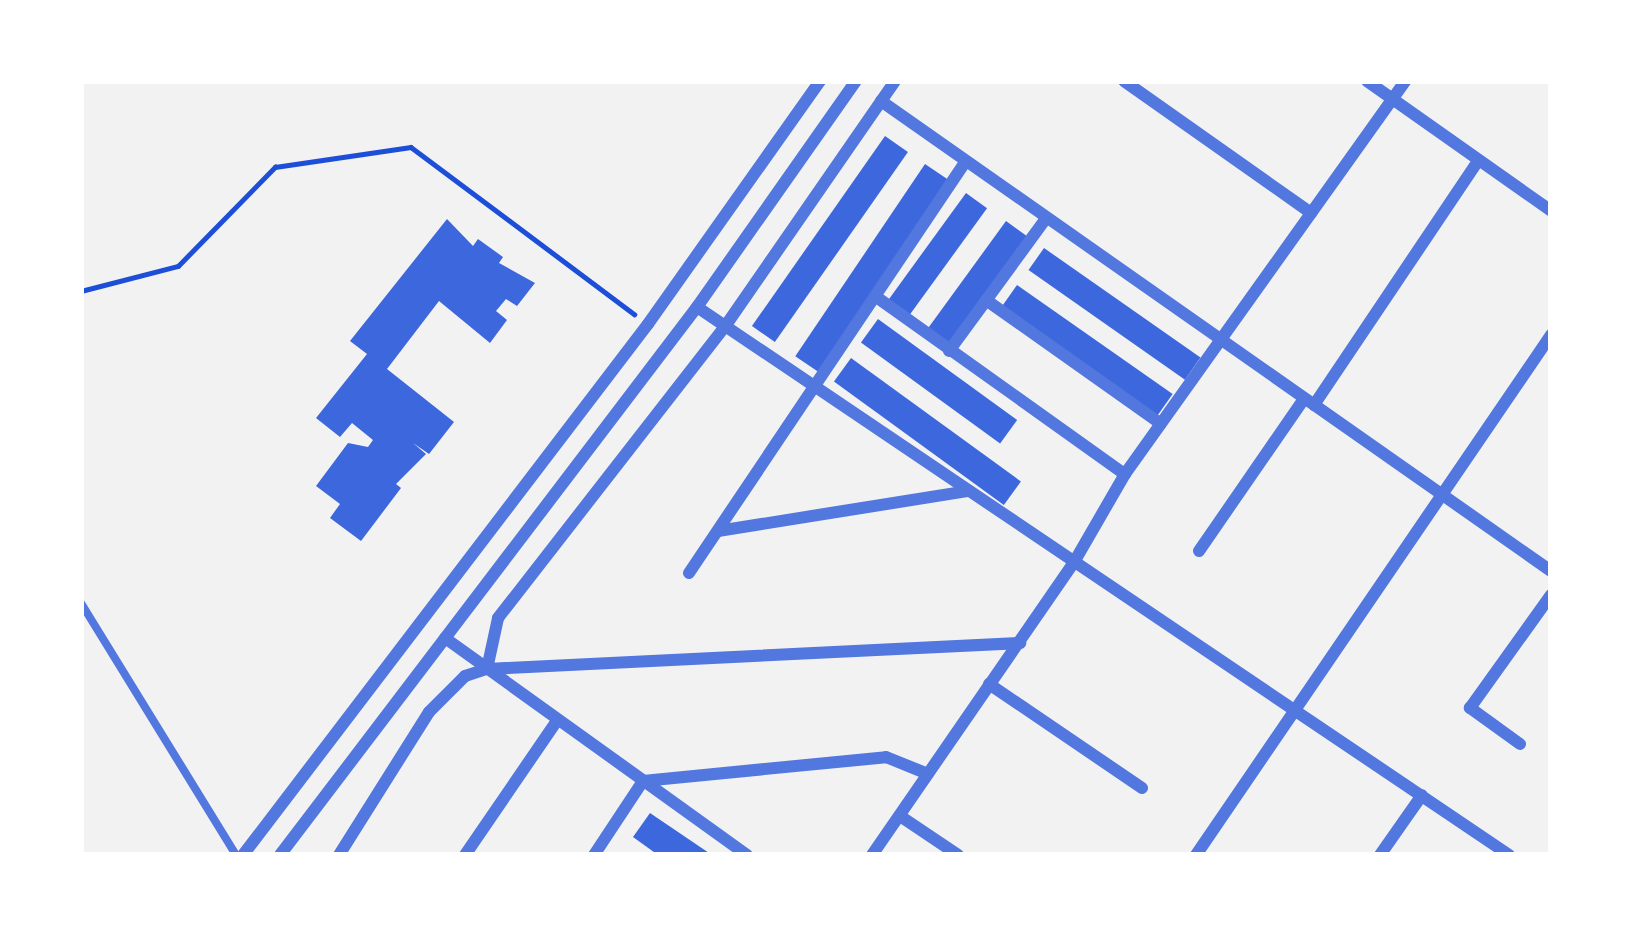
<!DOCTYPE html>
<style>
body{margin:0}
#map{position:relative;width:1632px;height:936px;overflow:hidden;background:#f2f2f2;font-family:"DM Sans",sans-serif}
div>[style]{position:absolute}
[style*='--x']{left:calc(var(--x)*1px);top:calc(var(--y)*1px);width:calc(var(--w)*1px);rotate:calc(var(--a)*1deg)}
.building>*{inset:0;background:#3d67dc;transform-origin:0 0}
.path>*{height:4.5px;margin:-2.25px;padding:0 2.25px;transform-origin:2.25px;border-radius:2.25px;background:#1d4ed8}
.service>*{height:8px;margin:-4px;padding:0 4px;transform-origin:4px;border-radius:4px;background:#5277de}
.minor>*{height:12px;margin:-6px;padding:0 6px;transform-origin:6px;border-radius:6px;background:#5277de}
span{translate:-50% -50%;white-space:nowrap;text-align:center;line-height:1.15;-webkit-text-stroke:12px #fff;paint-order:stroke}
.frame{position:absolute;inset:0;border:84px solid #fff;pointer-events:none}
</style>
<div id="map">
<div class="building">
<i style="left:885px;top:136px;width:28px;height:232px;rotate:35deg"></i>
<i style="left:925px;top:164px;width:29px;height:232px;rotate:34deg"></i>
<i style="left:966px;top:193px;width:26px;height:134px;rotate:36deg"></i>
<i style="clip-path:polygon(447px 219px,473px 246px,478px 239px,503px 257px,499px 263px,535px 283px,517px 306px,506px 299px,496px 311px,507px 320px,490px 343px,439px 301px,387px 369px,454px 422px,429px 454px,413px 443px,426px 454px,396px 484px,401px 488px,361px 541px,330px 518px,340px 504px,316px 486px,348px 443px,368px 447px,373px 440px,352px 423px,340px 437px,316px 418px,367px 354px,350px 341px)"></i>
<i style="left:1006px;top:221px;width:26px;height:133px;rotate:36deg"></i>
<i style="left:1044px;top:248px;width:191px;height:27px;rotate:35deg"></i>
<i style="left:1017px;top:285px;width:190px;height:27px;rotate:35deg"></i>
<i style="left:878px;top:319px;width:172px;height:29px;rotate:36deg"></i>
<i style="left:851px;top:358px;width:210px;height:29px;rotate:36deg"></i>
<i style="clip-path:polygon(650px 813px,712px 855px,658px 855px,633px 837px)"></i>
</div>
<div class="path">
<i style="--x:81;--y:291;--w:100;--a:-14.5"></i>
<i style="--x:178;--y:266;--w:139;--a:-45.6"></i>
<i style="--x:275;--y:167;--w:137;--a:-8.4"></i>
<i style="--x:411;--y:147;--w:279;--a:36.8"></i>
</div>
<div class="service">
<i style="--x:81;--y:603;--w:296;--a:58.4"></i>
</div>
<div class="minor">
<i style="--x:1124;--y:81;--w:229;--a:35.2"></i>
<i style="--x:1367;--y:81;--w:225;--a:35.2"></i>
<i style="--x:881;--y:101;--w:818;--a:35.05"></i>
<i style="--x:875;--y:296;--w:307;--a:35.5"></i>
<i style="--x:986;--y:300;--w:214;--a:35.3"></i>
<i style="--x:697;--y:307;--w:980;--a:34.01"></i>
<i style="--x:949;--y:351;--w:161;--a:-53.8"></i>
<i style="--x:1314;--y:405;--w:294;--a:-56.1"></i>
<i style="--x:718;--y:531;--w:254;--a:-9.1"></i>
<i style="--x:1199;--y:551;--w:185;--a:-55.4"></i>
<i style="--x:689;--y:573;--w:493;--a:-56.1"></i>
<i style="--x:445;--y:638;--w:372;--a:35.7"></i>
<i style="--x:487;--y:669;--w:52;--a:-77.8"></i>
<i style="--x:498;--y:618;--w:368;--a:-52.1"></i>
<i style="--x:724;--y:328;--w:300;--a:-55.3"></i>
<i style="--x:989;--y:684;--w:185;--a:34.2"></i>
<i style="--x:1520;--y:744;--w:62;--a:-144.2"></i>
<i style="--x:1470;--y:708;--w:139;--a:-54.4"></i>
<i style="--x:900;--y:816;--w:70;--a:33.9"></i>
<i style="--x:243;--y:855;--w:668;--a:-52.67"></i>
<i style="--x:648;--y:324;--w:298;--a:-54.7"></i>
<i style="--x:280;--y:855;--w:689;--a:-52.73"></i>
<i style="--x:697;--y:307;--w:276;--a:-54.9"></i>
<i style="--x:339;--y:855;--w:169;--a:-57.8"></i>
<i style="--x:429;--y:712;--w:51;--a:-45"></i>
<i style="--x:465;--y:676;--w:23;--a:-18"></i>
<i style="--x:487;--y:669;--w:534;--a:-2.79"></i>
<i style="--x:465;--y:855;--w:161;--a:-55.6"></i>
<i style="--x:594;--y:855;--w:89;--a:-56.5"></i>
<i style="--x:643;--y:781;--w:244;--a:-5.6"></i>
<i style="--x:886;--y:757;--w:45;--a:22"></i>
<i style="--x:872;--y:855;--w:354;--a:-55.4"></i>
<i style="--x:1073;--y:564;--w:104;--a:-60"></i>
<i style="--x:1125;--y:474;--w:483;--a:-54.5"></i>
<i style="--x:1196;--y:855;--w:630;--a:-55.68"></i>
<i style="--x:1380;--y:855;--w:73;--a:-55"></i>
</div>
<div class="frame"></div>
</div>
